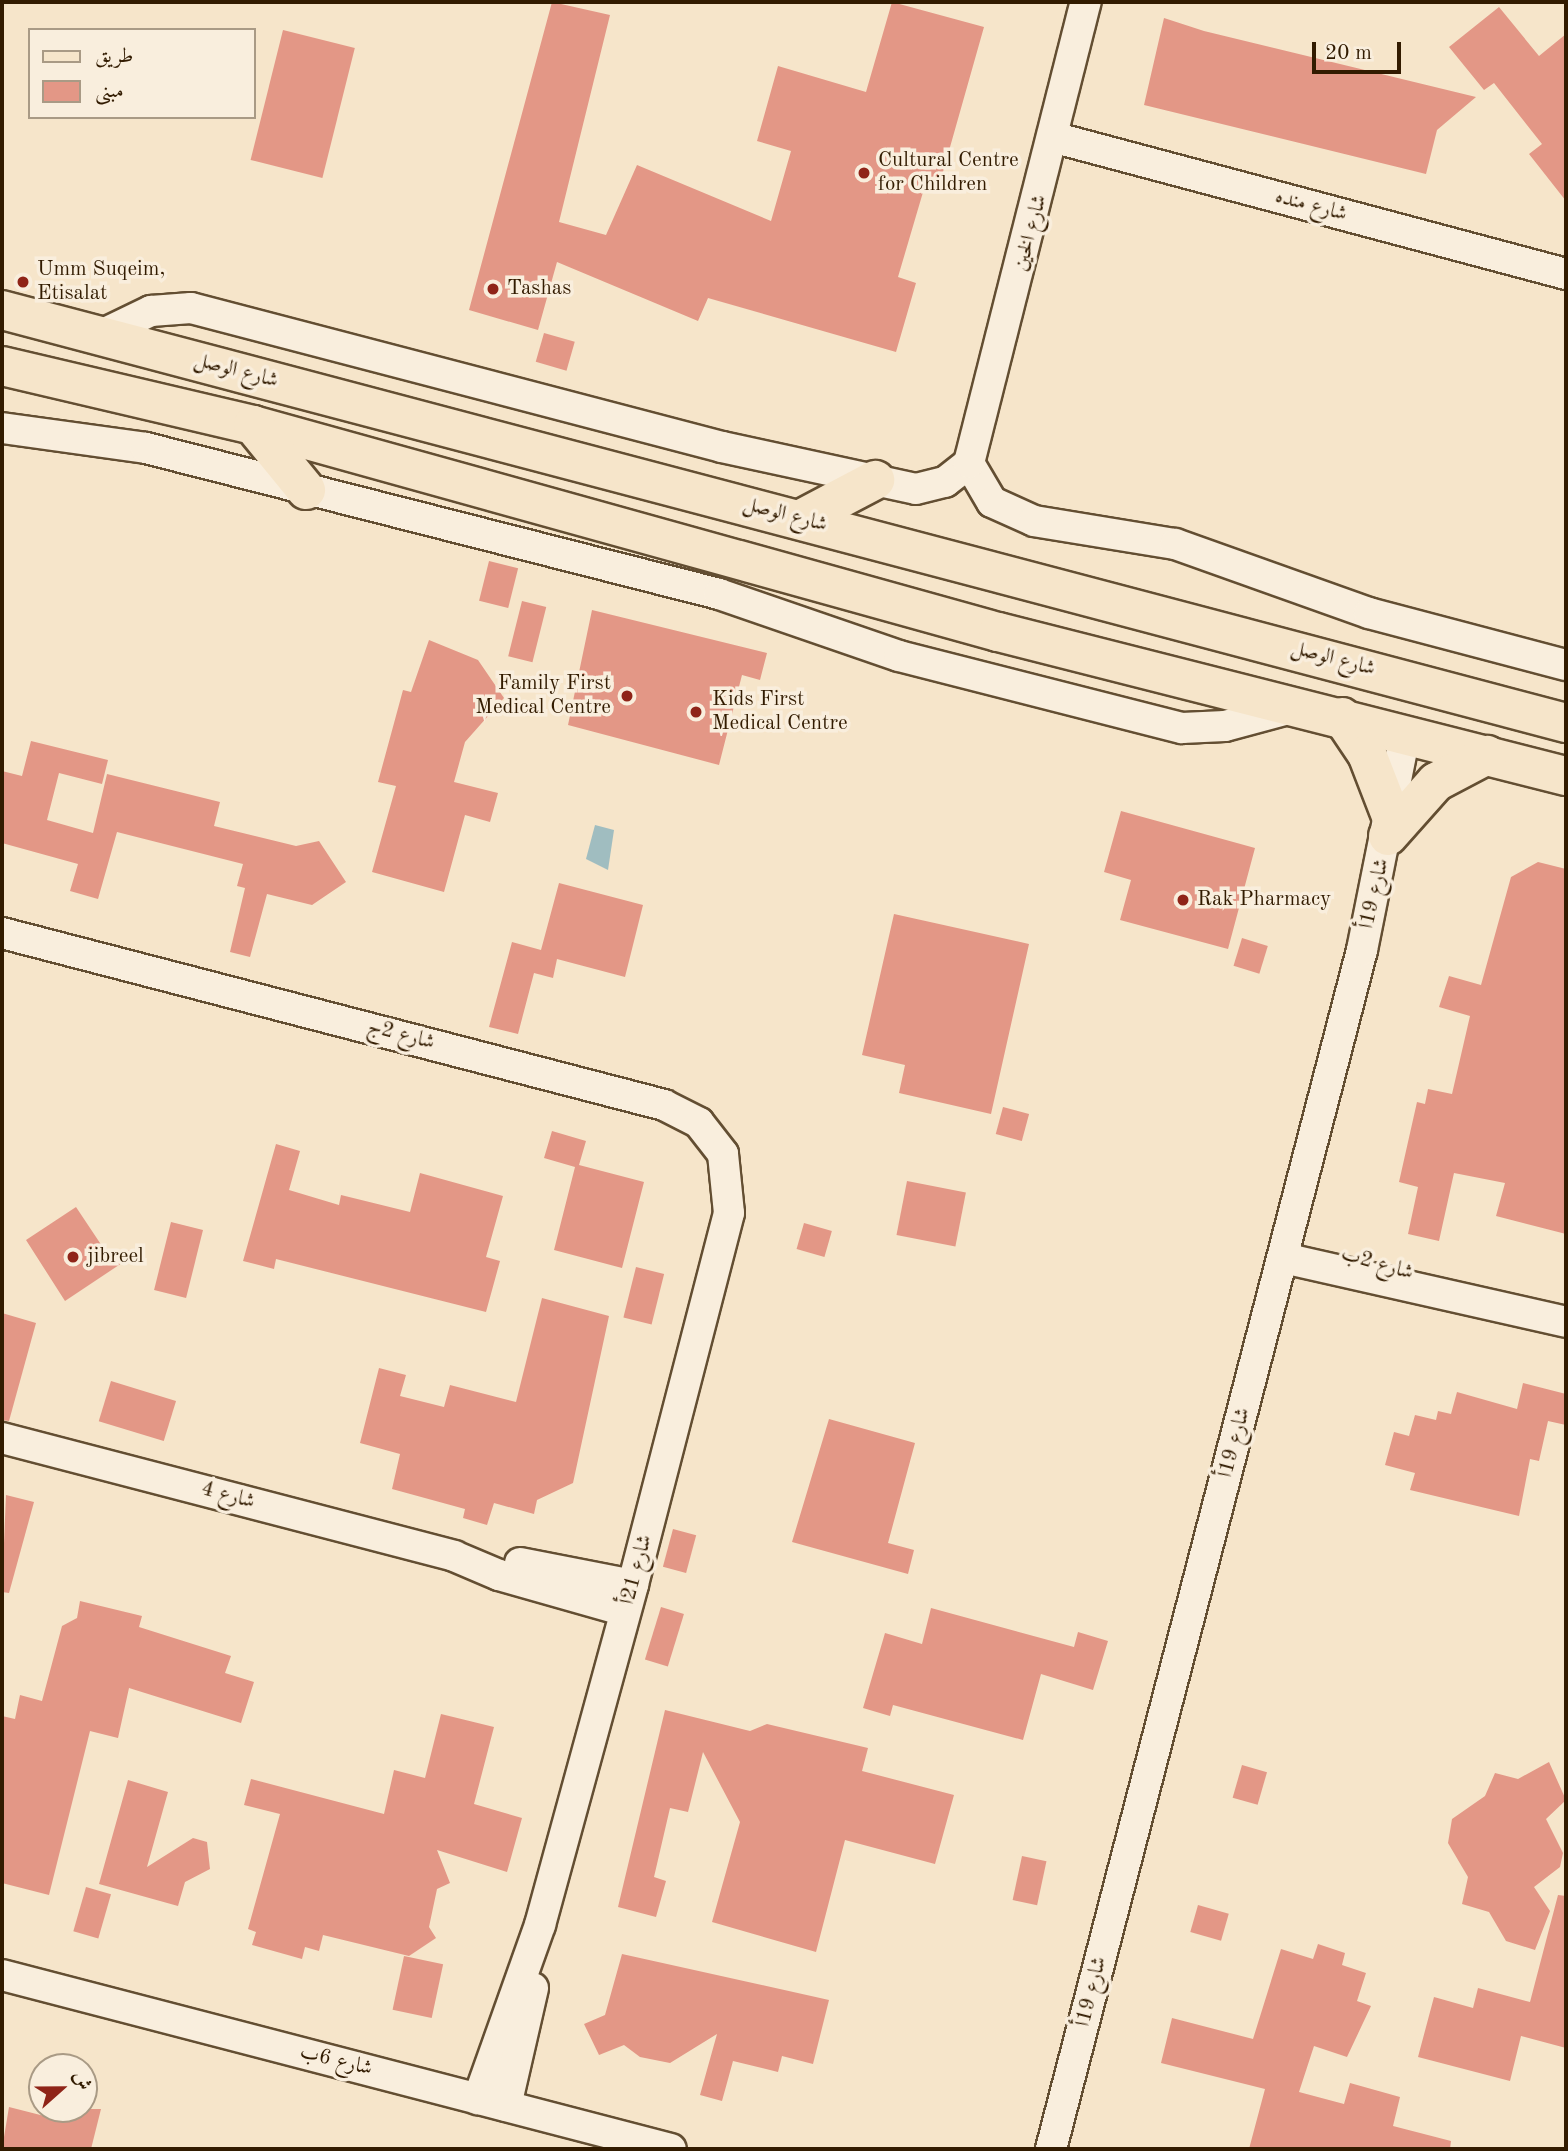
<!DOCTYPE html>
<meta charset="utf-8">
<style>
body{margin:0}
#map{position:relative;width:1568px;height:2151px;overflow:hidden;background:#f6e5ca;font-family:"Old Standard TT",Amiri,serif}
div>[style]{position:absolute}
[style*='--x']{left:calc(var(--x)*1px);top:calc(var(--y)*1px);width:calc(var(--w)*1px);rotate:calc(var(--a)*1deg)}
.water>*{inset:0;background:#a0bdc0}
.building>*{inset:0;background:#e39786;transform-origin:0 0}
.roads{filter:drop-shadow(2px 0 #634e32) drop-shadow(-2px 0 #634e32) drop-shadow(0 2px #634e32) drop-shadow(0 -2px #634e32)}
.minor>*{height:30px;margin:-15px;padding:0 15px;transform-origin:15px;border-radius:15px;background:#f9eedd}
.primary>*{height:38px;margin:-19px;padding:0 19px;transform-origin:19px;border-radius:19px;background:#f6e5ca}
.dots>*{width:19px;height:19px;translate:-50% -50%;box-sizing:border-box;border:4px solid #f9eedd;border-radius:50%}
span{translate:-50% -50%;white-space:nowrap;text-align:center;line-height:1.15;-webkit-text-stroke:7px #f9eedd;paint-order:stroke}
.poi-label{font-size:21px;color:#321b00}
.left{translate:0 -50%;text-align:left}
.right{translate:-100% -50%;text-align:right}
.street-label{font-size:21px;color:#321b00}
.frame{position:absolute;inset:0;border:4px solid #321b00;pointer-events:none}
.legend{position:absolute;left:28px;top:28px;width:228px;height:91px;box-sizing:border-box;background:#f9eedd;border:2px solid #a99a85;margin:0;padding:9px 12px;list-style:none;font-size:21px;color:#321b00}
.legend li{display:flex;align-items:center;gap:14px;height:35px}
.legend b{width:35px;border:2px solid #a99a85}
.north{position:absolute;left:28px;top:2053px;width:70px;height:70px;box-sizing:border-box;background:#f9eedd;border:2px solid #a99a85;border-radius:50%;rotate:69deg;font-size:19px;font-weight:700;line-height:28px;text-align:center;color:#321b00}
.north::after{content:'';display:block;margin:auto;width:24px;height:32px;background:#8f2418;clip-path:polygon(50% 0,100% 100%,50% 72%,0 100%)}
.scale{position:absolute;left:1312px;top:42px;width:89px;height:32px;box-sizing:border-box;border:4px solid #321b00;border-top:0;padding-left:9px;font-size:21px;line-height:24px;white-space:nowrap;color:#321b00;-webkit-text-stroke:5px #f9eedd;paint-order:stroke}
</style>
<div id="map">
<div class="water">
<i style="clip-path:polygon(595px 825px,614px 830px,608px 870px,586px 859px)"></i>
</div>
<div class="building">
<i style="clip-path:polygon(552px 2px,610px 15px,559px 222px,606px 235px,637px 165px,771px 221px,791px 151px,757px 141px,778px 66px,866px 92px,892px 2px,984px 27px,939px 186px,926px 182px,898px 277px,916px 283px,896px 352px,708px 298px,698px 321px,557px 262px,538px 330px,469px 310px)"></i>
<i style="clip-path:polygon(1499px 7px,1539px 56px,1566px 34px,1566px 201px,1529px 154px,1542px 144px,1494px 83px,1484px 90px,1449px 47px)"></i>
<i style="clip-path:polygon(1164px 18px,1204px 31px,1476px 97px,1437px 130px,1426px 174px,1144px 105px)"></i>
<i style="left:283px;top:30px;width:74px;height:134px;rotate:14deg"></i>
<i style="left:544px;top:333px;width:32px;height:30px;rotate:16deg"></i>
<i style="left:489px;top:561px;width:30px;height:41px;rotate:14deg"></i>
<i style="left:522px;top:601px;width:25px;height:57px;rotate:14deg"></i>
<i style="clip-path:polygon(592px 610px,767px 653px,760px 680px,742px 675px,719px 765px,568px 725px)"></i>
<i style="clip-path:polygon(429px 640px,478px 660px,504px 698px,465px 742px,454px 782px,498px 793px,490px 822px,465px 815px,444px 892px,372px 872px,396px 786px,378px 782px,403px 690px,411px 692px)"></i>
<i style="clip-path:polygon(31px 741px,108px 760px,102px 784px,59px 773px,47px 820px,93px 833px,107px 774px,220px 802px,214px 826px,296px 846px,319px 841px,346px 882px,312px 905px,267px 894px,250px 957px,230px 952px,245px 888px,237px 886px,243px 864px,117px 832px,98px 899px,70px 891px,78px 864px,2px 843px,2px 771px,22px 776px)"></i>
<i style="clip-path:polygon(1121px 811px,1255px 848px,1228px 949px,1120px 920px,1131px 880px,1104px 872px)"></i>
<i style="clip-path:polygon(1538px 862px,1566px 869px,1566px 1234px,1496px 1216px,1505px 1183px,1454px 1173px,1439px 1241px,1408px 1234px,1418px 1187px,1399px 1182px,1417px 1102px,1425px 1104px,1428px 1089px,1452px 1094px,1470px 1016px,1439px 1007px,1449px 976px,1481px 985px,1511px 877px)"></i>
<i style="clip-path:polygon(559px 883px,643px 905px,625px 977px,557px 959px,553px 978px,534px 973px,518px 1034px,489px 1027px,512px 942px,541px 950px)"></i>
<i style="clip-path:polygon(894px 914px,1029px 944px,991px 1114px,899px 1093px,905px 1065px,862px 1055px)"></i>
<i style="left:1242px;top:938px;width:27px;height:29px;rotate:17deg"></i>
<i style="left:1003px;top:1107px;width:27px;height:28px;rotate:15deg"></i>
<i style="clip-path:polygon(552px 1131px,586px 1141px,579px 1165px,644px 1182px,622px 1268px,554px 1250px,575px 1167px,544px 1158px)"></i>
<i style="clip-path:polygon(276px 1144px,300px 1151px,289px 1190px,339px 1205px,341px 1195px,410px 1212px,420px 1173px,503px 1196px,486px 1257px,500px 1261px,486px 1312px,276px 1259px,274px 1269px,243px 1261px)"></i>
<i style="left:907px;top:1181px;width:60px;height:55px;rotate:11deg"></i>
<i style="clip-path:polygon(76px 1207px,106px 1252px,143px 1249px,65px 1301px,26px 1240px)"></i>
<i style="left:171px;top:1222px;width:33px;height:70px;rotate:14deg"></i>
<i style="left:804px;top:1223px;width:29px;height:27px;rotate:16deg"></i>
<i style="left:636px;top:1267px;width:29px;height:52px;rotate:14deg"></i>
<i style="clip-path:polygon(542px 1298px,609px 1316px,573px 1483px,537px 1500px,534px 1514px,494px 1503px,487px 1525px,463px 1518px,465px 1509px,392px 1489px,400px 1454px,360px 1443px,379px 1368px,406px 1375px,400px 1396px,444px 1407px,450px 1385px,516px 1402px)"></i>
<i style="clip-path:polygon(2px 1313px,36px 1323px,9px 1421px,2px 1420px)"></i>
<i style="left:111px;top:1381px;width:68px;height:42px;rotate:17deg"></i>
<i style="clip-path:polygon(1523px 1383px,1566px 1394px,1566px 1425px,1548px 1421px,1539px 1461px,1530px 1459px,1519px 1516px,1410px 1490px,1415px 1473px,1385px 1465px,1394px 1432px,1409px 1436px,1415px 1415px,1436px 1420px,1438px 1411px,1451px 1414px,1457px 1392px,1517px 1409px)"></i>
<i style="clip-path:polygon(829px 1419px,915px 1443px,888px 1543px,914px 1550px,908px 1574px,792px 1542px)"></i>
<i style="clip-path:polygon(6px 1495px,34px 1502px,9px 1593px,2px 1592px)"></i>
<i style="left:673px;top:1529px;width:24px;height:39px;rotate:15deg"></i>
<i style="clip-path:polygon(80px 1601px,142px 1616px,139px 1627px,231px 1656px,225px 1673px,254px 1682px,241px 1723px,129px 1688px,118px 1738px,90px 1731px,49px 1895px,2px 1883px,2px 1716px,15px 1719px,20px 1695px,42px 1701px,62px 1626px,77px 1618px)"></i>
<i style="left:661px;top:1607px;width:24px;height:55px;rotate:17deg"></i>
<i style="clip-path:polygon(931px 1608px,1074px 1647px,1078px 1632px,1108px 1641px,1093px 1690px,1041px 1674px,1023px 1740px,893px 1705px,890px 1716px,863px 1708px,885px 1633px,922px 1644px)"></i>
<i style="clip-path:polygon(665px 1710px,750px 1731px,767px 1724px,868px 1748px,862px 1771px,954px 1795px,935px 1864px,845px 1840px,816px 1952px,712px 1922px,740px 1822px,703px 1752px,688px 1812px,670px 1808px,654px 1877px,666px 1881px,656px 1917px,618px 1907px)"></i>
<i style="clip-path:polygon(441px 1714px,494px 1727px,474px 1804px,522px 1818px,507px 1872px,437px 1850px,450px 1883px,437px 1889px,429px 1927px,436px 1938px,409px 1956px,323px 1935px,319px 1951px,305px 1947px,302px 1959px,252px 1945px,256px 1932px,248px 1929px,280px 1814px,244px 1805px,251px 1779px,384px 1814px,394px 1770px,425px 1778px)"></i>
<i style="clip-path:polygon(1549px 1762px,1566px 1800px,1546px 1819px,1563px 1853px,1560px 1867px,1534px 1887px,1550px 1911px,1535px 1950px,1506px 1941px,1489px 1912px,1462px 1904px,1468px 1877px,1448px 1843px,1452px 1819px,1485px 1796px,1495px 1773px,1518px 1779px)"></i>
<i style="left:1242px;top:1765px;width:26px;height:34px;rotate:16deg"></i>
<i style="clip-path:polygon(128px 1780px,168px 1792px,147px 1867px,193px 1838px,207px 1842px,210px 1869px,185px 1882px,178px 1906px,99px 1884px)"></i>
<i style="left:1022px;top:1856px;width:25px;height:45px;rotate:12deg"></i>
<i style="left:86px;top:1887px;width:26px;height:46px;rotate:16deg"></i>
<i style="clip-path:polygon(1558px 1895px,1566px 1896px,1566px 2048px,1521px 2036px,1510px 2081px,1418px 2057px,1434px 1997px,1473px 2008px,1478px 1988px,1530px 2002px)"></i>
<i style="left:1198px;top:1905px;width:32px;height:28px;rotate:16deg"></i>
<i style="clip-path:polygon(1318px 1944px,1345px 1953px,1342px 1965px,1366px 1973px,1357px 2001px,1371px 2006px,1347px 2057px,1314px 2046px,1299px 2092px,1344px 2104px,1350px 2083px,1400px 2097px,1393px 2126px,1451px 2141px,1450px 2149px,1249px 2149px,1265px 2089px,1161px 2063px,1172px 2018px,1253px 2039px,1281px 1949px,1313px 1959px)"></i>
<i style="clip-path:polygon(622px 1954px,829px 2000px,813px 2064px,782px 2056px,778px 2072px,733px 2061px,722px 2101px,700px 2095px,717px 2034px,670px 2063px,640px 2057px,624px 2045px,599px 2055px,584px 2024px,605px 2015px)"></i>
<i style="left:404px;top:1956px;width:40px;height:55px;rotate:12deg"></i>
<i style="clip-path:polygon(9px 2107px,60px 2120px,62px 2109px,101px 2109px,91px 2149px,2px 2149px)"></i>
</div>
<div class="roads">
<div class="minor">
<i style="--x:1056;--y:138;--w:528;--a:14.93"></i>
<i style="--x:99;--y:336;--w:58;--a:-25.7"></i>
<i style="--x:151;--y:311;--w:40;--a:-4.3"></i>
<i style="--x:191;--y:308;--w:549;--a:14.67"></i>
<i style="--x:722;--y:447;--w:198;--a:12.2"></i>
<i style="--x:916;--y:489;--w:30;--a:-14"></i>
<i style="--x:945;--y:482;--w:31;--a:-38"></i>
<i style="--x:2;--y:428;--w:145;--a:7.9"></i>
<i style="--x:146;--y:448;--w:591;--a:14.29"></i>
<i style="--x:719;--y:594;--w:190;--a:19"></i>
<i style="--x:899;--y:656;--w:292;--a:14.3"></i>
<i style="--x:1182;--y:728;--w:43;--a:-2.7"></i>
<i style="--x:1225;--y:726;--w:73;--a:-15"></i>
<i style="--x:969;--y:463;--w:45;--a:59.5"></i>
<i style="--x:992;--y:502;--w:46;--a:24.3"></i>
<i style="--x:1034;--y:521;--w:143;--a:9.3"></i>
<i style="--x:1175;--y:544;--w:206;--a:19.6"></i>
<i style="--x:1369;--y:613;--w:204;--a:14.8"></i>
<i style="--x:969;--y:463;--w:476;--a:-75.8"></i>
<i style="--x:2;--y:933;--w:684;--a:14.56"></i>
<i style="--x:664;--y:1105;--w:39;--a:27"></i>
<i style="--x:699;--y:1123;--w:39;--a:52"></i>
<i style="--x:723;--y:1154;--w:59;--a:84.2"></i>
<i style="--x:729;--y:1213;--w:384;--a:104.5"></i>
<i style="--x:633;--y:1585;--w:352;--a:105.3"></i>
<i style="--x:540;--y:1925;--w:185;--a:109.6"></i>
<i style="--x:1283;--y:1258;--w:290;--a:12.7"></i>
<i style="--x:2;--y:1438;--w:467;--a:14.6"></i>
<i style="--x:454;--y:1556;--w:49;--a:22.9"></i>
<i style="--x:499;--y:1575;--w:131;--a:15.9"></i>
<i style="--x:520;--y:1563;--w:115;--a:11"></i>
<i style="--x:2;--y:1975;--w:691;--a:14.58"></i>
<i style="--x:506;--y:2106;--w:121;--a:-77.1"></i>
<i style="--x:1051;--y:2149;--w:1239;--a:-75.46"></i>
<i style="--x:1362;--y:950;--w:220;--a:-78.7"></i>
</div>
<div class="primary">
<i style="--x:2;--y:310;--w:1618;--a:14.79"></i>
<i style="--x:2;--y:366;--w:258;--a:13.2"></i>
<i style="--x:253;--y:425;--w:773;--a:15.53"></i>
<i style="--x:998;--y:632;--w:586;--a:14.23"></i>
<i style="--x:253;--y:425;--w:84;--a:50.8"></i>
<i style="--x:801;--y:519;--w:84;--a:-27.8"></i>
<i style="--x:1342;--y:717;--w:45;--a:56"></i>
<i style="--x:1367;--y:754;--w:66;--a:68.8"></i>
<i style="--x:1388;--y:836;--w:72;--a:-48.4"></i>
<i style="--x:1436;--y:782;--w:58;--a:-27.9"></i>
</div>
</div>
<div class="dots">
<i style="left:864px;top:173px;background:#8f2418"></i>
<i style="left:23px;top:282px;background:#8f2418"></i>
<i style="left:493px;top:289px;background:#8f2418"></i>
<i style="left:627px;top:696px;background:#8f2418"></i>
<i style="left:696px;top:712px;background:#8f2418"></i>
<i style="left:1183px;top:900px;background:#8f2418"></i>
<i style="left:73px;top:1257px;background:#8f2418"></i>
</div>
<div class="poi-label">
<span class="left" style="left:878px;top:173px">Cultural Centre<br>for Children</span>
<span class="left" style="left:37px;top:282px">Umm Suqeim,<br>Etisalat</span>
<span class="left" style="left:507px;top:289px">Tashas</span>
<span class="right" style="left:611px;top:696px">Family First<br>Medical Centre</span>
<span class="left" style="left:712px;top:712px">Kids First<br>Medical Centre</span>
<span class="left" style="left:1197px;top:900px">Rak Pharmacy</span>
<span class="left" style="left:87px;top:1257px">jibreel</span>
</div>
<div class="street-label">
<span style="left:1311px;top:206px;rotate:15deg">شارع منده</span>
<span style="left:1031px;top:233px;rotate:-75deg">شارع الخين</span>
<span style="left:236px;top:371px;rotate:15deg">شارع الوصل</span>
<span style="left:785px;top:515px;rotate:15deg">شارع الوصل</span>
<span style="left:1333px;top:659px;rotate:15deg">شارع الوصل</span>
<span style="left:1375px;top:894px;rotate:-77deg">شارع 19أ</span>
<span style="left:401px;top:1035px;rotate:15deg">شارع 2ج</span>
<span style="left:1377px;top:1264px;rotate:16deg">شارع 2ب</span>
<span style="left:1235px;top:1443px;rotate:-75deg">شارع 19أ</span>
<span style="left:228px;top:1496px;rotate:15deg">شارع 4</span>
<span style="left:637px;top:1570px;rotate:-75deg">شارع 21أ</span>
<span style="left:1092px;top:1992px;rotate:-76deg">شارع 19أ</span>
<span style="left:336px;top:2061px;rotate:14deg">شارع 6ب</span>
</div>
<div class="frame"></div>
<ul class="legend">
<li><b style="height:9px;background:#f6e5ca"></b>طريق</li>
<li><b style="height:19px;background:#e39786"></b>مبنى</li>
</ul>
<div class="north">ش</div>
<div class="scale">20 m</div>
</div>
